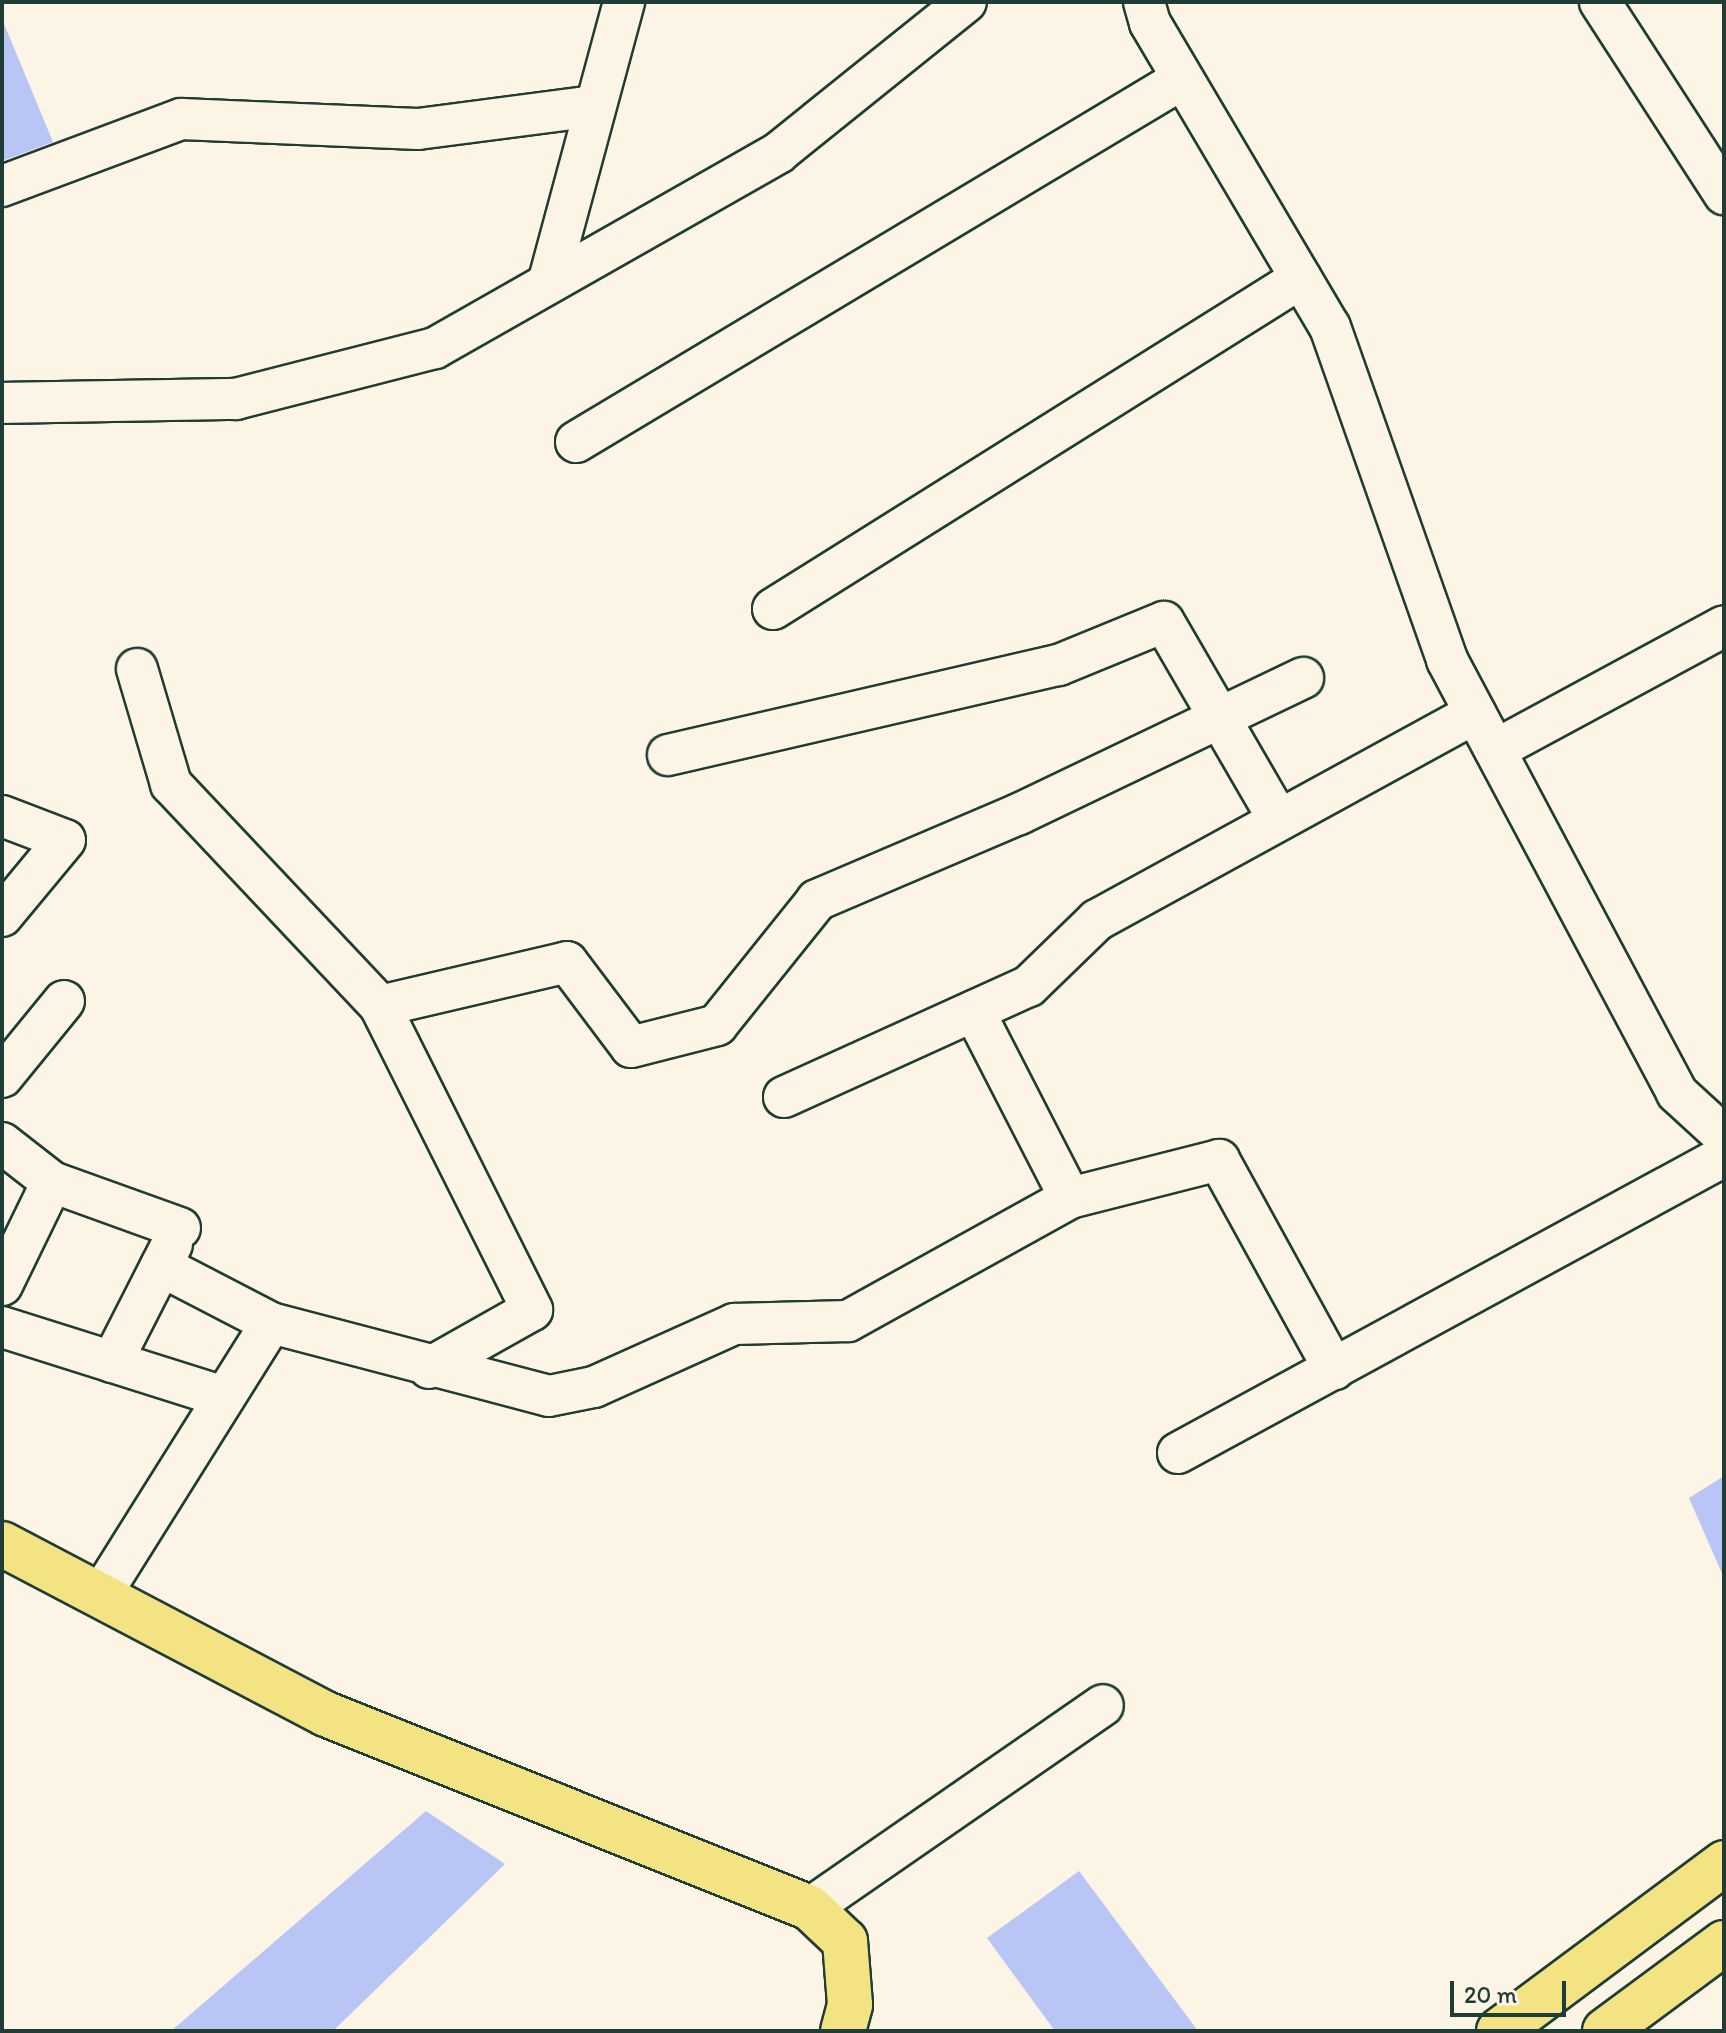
<!DOCTYPE html>
<style>
body{margin:0}
#map{position:relative;width:1726px;height:2033px;overflow:hidden;background:#fcf5e5;font-family:Itim,sans-serif}
div>[style]{position:absolute}
[style*='--x']{left:calc(var(--x)*1px);top:calc(var(--y)*1px);width:calc(var(--w)*1px);rotate:calc(var(--a)*1deg)}
.building>*{inset:0;background:#b8c5f5}
.roads{filter:drop-shadow(2px 0 #1f3d34) drop-shadow(-2px 0 #1f3d34) drop-shadow(0 2px #1f3d34) drop-shadow(0 -2px #1f3d34)}
.minor>*{height:40px;margin:-20px;padding:0 20px;transform-origin:20px;border-radius:20px;background:#fcf5e5}
.major>*{height:44px;margin:-22px;padding:0 22px;transform-origin:22px;border-radius:22px;background:#f4e382}
span{translate:-50% -50%;white-space:nowrap;text-align:center;line-height:1.15;-webkit-text-stroke:8px #fcf5e5;paint-order:stroke}
.frame{position:absolute;inset:0;border:4px solid #1f3d34;pointer-events:none}
.scale{position:absolute;left:1450px;top:1981px;width:116px;height:36px;box-sizing:border-box;border:4px solid #1f3d34;border-top:0;padding-left:10px;font-size:24px;line-height:28px;white-space:nowrap;color:#1f3d34;-webkit-text-stroke:6px #fcf5e5;paint-order:stroke}
</style>
<div id="map">
<div class="building">
<i style="clip-path:polygon(2px 19px,53px 142px,2px 161px)"></i>
<i style="clip-path:polygon(1724px 1476px,1724px 1578px,1689px 1498px)"></i>
<i style="clip-path:polygon(426px 1811px,505px 1864px,333px 2031px,171px 2031px)"></i>
<i style="clip-path:polygon(1079px 1871px,1198px 2031px,1055px 2031px,987px 1938px)"></i>
</div>
<div class="roads">
<div class="minor">
<i style="--x:1144;--y:2;--w:22;--a:74"></i>
<i style="--x:1150;--y:23;--w:353;--a:59.4"></i>
<i style="--x:1330;--y:327;--w:353;--a:70.6"></i>
<i style="--x:1447;--y:660;--w:490;--a:62"></i>
<i style="--x:1677;--y:1093;--w:64;--a:42.5"></i>
<i style="--x:1600;--y:2;--w:229;--a:57.1"></i>
<i style="--x:2;--y:186;--w:191;--a:-20.5"></i>
<i style="--x:181;--y:119;--w:237;--a:2.4"></i>
<i style="--x:418;--y:129;--w:179;--a:-7.4"></i>
<i style="--x:549;--y:280;--w:288;--a:-74.9"></i>
<i style="--x:2;--y:403;--w:234;--a:-1"></i>
<i style="--x:236;--y:399;--w:205;--a:-14.4"></i>
<i style="--x:435;--y:348;--w:395;--a:-29.6"></i>
<i style="--x:778;--y:153;--w:241;--a:-38.8"></i>
<i style="--x:576;--y:442;--w:706;--a:-30.92"></i>
<i style="--x:773;--y:609;--w:623;--a:-32.08"></i>
<i style="--x:137;--y:669;--w:120;--a:73.5"></i>
<i style="--x:171;--y:784;--w:305;--a:46.7"></i>
<i style="--x:380;--y:1006;--w:340;--a:63.4"></i>
<i style="--x:532;--y:1310;--w:118;--a:150.6"></i>
<i style="--x:1495;--y:750;--w:260;--a:-28.4"></i>
<i style="--x:668;--y:755;--w:401;--a:-13"></i>
<i style="--x:1059;--y:665;--w:113;--a:-22.3"></i>
<i style="--x:1164;--y:622;--w:228;--a:59.9"></i>
<i style="--x:2;--y:816;--w:67;--a:20.9"></i>
<i style="--x:65;--y:840;--w:99;--a:129.7"></i>
<i style="--x:380;--y:1006;--w:192;--a:-13.2"></i>
<i style="--x:567;--y:962;--w:106;--a:53"></i>
<i style="--x:631;--y:1047;--w:89;--a:-14.3"></i>
<i style="--x:717;--y:1025;--w:160;--a:-51.3"></i>
<i style="--x:817;--y:900;--w:220;--a:-23.1"></i>
<i style="--x:1019;--y:814;--w:315;--a:-25.6"></i>
<i style="--x:974;--y:1011;--w:210;--a:62.8"></i>
<i style="--x:2;--y:1077;--w:98;--a:-50.8"></i>
<i style="--x:784;--y:1097;--w:269;--a:-24.4"></i>
<i style="--x:1029;--y:986;--w:95;--a:-44.1"></i>
<i style="--x:1097;--y:920;--w:431;--a:-28.7"></i>
<i style="--x:2;--y:1143;--w:63;--a:38"></i>
<i style="--x:52;--y:1182;--w:136;--a:19.8"></i>
<i style="--x:161;--y:1266;--w:124;--a:27.4"></i>
<i style="--x:271;--y:1323;--w:287;--a:14.7"></i>
<i style="--x:549;--y:1396;--w:46;--a:-11.3"></i>
<i style="--x:594;--y:1387;--w:154;--a:-24.2"></i>
<i style="--x:734;--y:1324;--w:114;--a:-1.5"></i>
<i style="--x:848;--y:1321;--w:254;--a:-29"></i>
<i style="--x:1070;--y:1198;--w:154;--a:-14.3"></i>
<i style="--x:1219;--y:1160;--w:239;--a:61.2"></i>
<i style="--x:2;--y:1285;--w:114;--a:-64.1"></i>
<i style="--x:2;--y:1327;--w:233;--a:17.5"></i>
<i style="--x:112;--y:1362;--w:132;--a:-63"></i>
<i style="--x:1178;--y:1453;--w:622;--a:-28.54"></i>
<i style="--x:100;--y:1596;--w:322;--a:-57.9"></i>
<i style="--x:810;--y:1908;--w:356;--a:-34.7"></i>
</div>
<div class="major">
<i style="--x:2;--y:1544;--w:366;--a:27.7"></i>
<i style="--x:326;--y:1714;--w:521;--a:21.84"></i>
<i style="--x:810;--y:1908;--w:48;--a:43.3"></i>
<i style="--x:845;--y:1941;--w:64;--a:85.5"></i>
<i style="--x:850;--y:2005;--w:27;--a:105"></i>
<i style="--x:1499;--y:2031;--w:281;--a:-36.7"></i>
<i style="--x:1605;--y:2031;--w:148;--a:-36.5"></i>
</div>
</div>
<div class="frame"></div>
<div class="scale">20 m</div>
</div>
